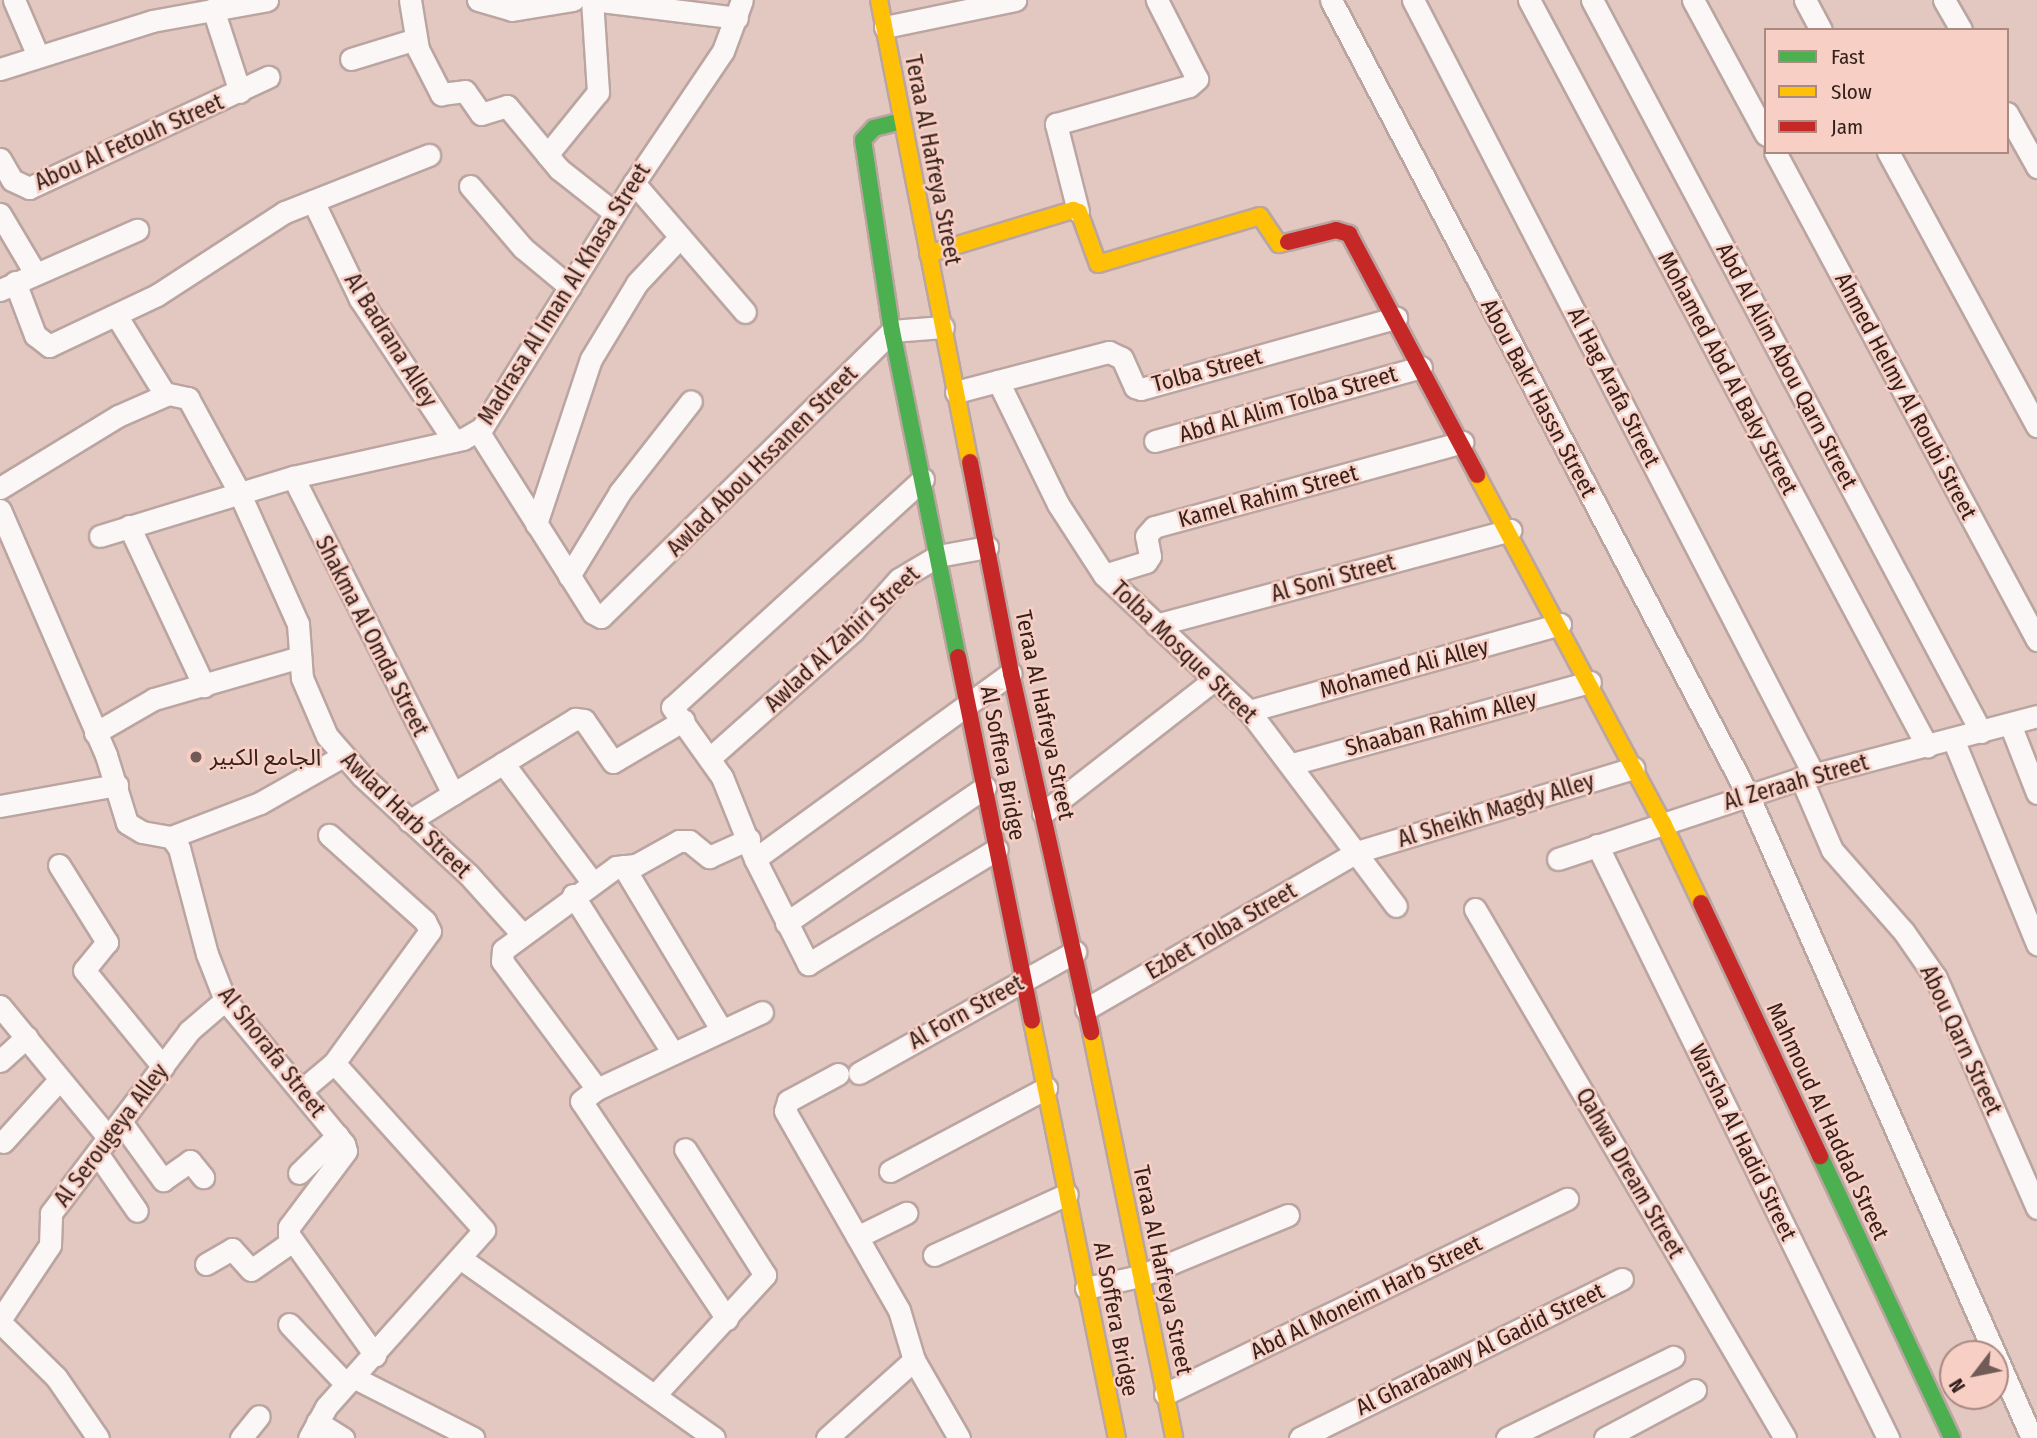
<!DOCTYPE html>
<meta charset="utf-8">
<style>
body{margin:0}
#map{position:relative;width:2037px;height:1438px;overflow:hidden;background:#e3c7c1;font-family:"Fira Sans Condensed","Noto Sans Arabic",sans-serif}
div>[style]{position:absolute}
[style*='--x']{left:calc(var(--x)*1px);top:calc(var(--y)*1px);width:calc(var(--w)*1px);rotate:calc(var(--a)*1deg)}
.roads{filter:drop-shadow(2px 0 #bba5a1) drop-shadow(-2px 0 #bba5a1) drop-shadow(0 2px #bba5a1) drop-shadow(0 -2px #bba5a1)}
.street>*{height:21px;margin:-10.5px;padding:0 10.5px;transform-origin:10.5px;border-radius:10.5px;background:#fbf7f6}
.fast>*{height:16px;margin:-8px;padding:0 8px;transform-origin:8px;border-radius:8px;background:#4caf50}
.slow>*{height:16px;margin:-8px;padding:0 8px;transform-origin:8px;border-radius:8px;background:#ffc107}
.jam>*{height:16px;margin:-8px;padding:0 8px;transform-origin:8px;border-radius:8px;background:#c62828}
.dots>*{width:19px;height:19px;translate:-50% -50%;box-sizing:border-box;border:4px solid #f8cfc4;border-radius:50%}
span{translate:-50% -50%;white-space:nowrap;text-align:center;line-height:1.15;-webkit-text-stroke:5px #f8cfc4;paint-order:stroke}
.street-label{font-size:23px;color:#34211c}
.poi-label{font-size:23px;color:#34211c}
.left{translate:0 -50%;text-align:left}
.legend{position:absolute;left:1764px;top:28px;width:245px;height:126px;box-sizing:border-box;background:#f8cfc4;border:2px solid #aa8981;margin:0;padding:9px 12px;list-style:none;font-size:21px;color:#34211c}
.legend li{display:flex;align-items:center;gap:14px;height:35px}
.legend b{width:35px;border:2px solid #aa8981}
.north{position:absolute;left:1939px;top:1340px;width:70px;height:70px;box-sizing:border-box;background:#f8cfc4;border:2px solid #aa8981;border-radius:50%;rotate:238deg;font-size:19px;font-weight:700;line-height:28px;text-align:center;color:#34211c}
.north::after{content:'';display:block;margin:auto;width:24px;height:32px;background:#715b56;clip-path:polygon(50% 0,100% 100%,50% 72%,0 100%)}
</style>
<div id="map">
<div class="roads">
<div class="street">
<i style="--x:14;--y:0;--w:61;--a:66.8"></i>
<i style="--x:410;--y:0;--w:50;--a:80.7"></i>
<i style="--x:418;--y:49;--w:51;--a:62.9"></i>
<i style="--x:441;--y:94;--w:24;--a:-7"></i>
<i style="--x:465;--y:91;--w:28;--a:55"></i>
<i style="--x:481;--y:114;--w:27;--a:-17"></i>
<i style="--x:507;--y:106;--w:82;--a:50.5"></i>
<i style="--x:559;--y:169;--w:71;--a:38.2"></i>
<i style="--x:478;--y:0;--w:35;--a:16"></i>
<i style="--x:512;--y:10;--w:62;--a:-9.3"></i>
<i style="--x:593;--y:0;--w:145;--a:7.1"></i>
<i style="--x:1331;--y:0;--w:898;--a:62.32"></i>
<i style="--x:1748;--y:795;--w:703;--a:66.17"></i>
<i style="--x:1413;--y:0;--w:873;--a:62.64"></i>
<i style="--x:1529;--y:0;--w:846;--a:61.92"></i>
<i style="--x:1592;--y:0;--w:829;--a:62.01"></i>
<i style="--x:1693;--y:0;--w:153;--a:61.6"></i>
<i style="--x:1805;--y:0;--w:34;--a:62"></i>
<i style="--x:1944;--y:0;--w:34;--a:60"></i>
<i style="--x:213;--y:9;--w:87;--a:72"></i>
<i style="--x:885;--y:27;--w:133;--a:-11.7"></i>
<i style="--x:351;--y:59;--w:68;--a:-17.1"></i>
<i style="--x:0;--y:69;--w:159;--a:-17.5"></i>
<i style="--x:152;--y:21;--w:117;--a:-10.3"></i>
<i style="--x:2007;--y:113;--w:62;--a:60.9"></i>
<i style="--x:1775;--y:152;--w:554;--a:61.77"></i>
<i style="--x:1888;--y:152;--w:312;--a:61.5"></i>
<i style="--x:547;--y:155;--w:81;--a:-51"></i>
<i style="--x:598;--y:92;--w:92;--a:-93.7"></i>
<i style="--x:0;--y:159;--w:24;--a:60"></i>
<i style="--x:12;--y:180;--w:19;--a:25"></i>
<i style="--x:29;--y:188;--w:264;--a:-24.9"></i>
<i style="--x:634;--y:183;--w:170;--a:49.3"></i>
<i style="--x:470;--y:186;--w:82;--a:49.5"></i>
<i style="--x:523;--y:248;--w:61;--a:39.7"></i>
<i style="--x:313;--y:201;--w:109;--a:64.4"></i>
<i style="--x:360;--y:299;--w:170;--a:56.5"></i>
<i style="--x:1078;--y:211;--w:90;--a:-104.2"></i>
<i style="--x:1056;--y:124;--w:138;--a:-15.9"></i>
<i style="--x:1189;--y:86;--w:11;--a:-41"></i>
<i style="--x:1197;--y:79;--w:89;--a:-116.9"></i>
<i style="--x:0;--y:214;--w:69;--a:59.3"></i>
<i style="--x:15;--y:282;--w:57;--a:69.3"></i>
<i style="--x:35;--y:335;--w:18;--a:38"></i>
<i style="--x:49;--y:346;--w:119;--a:-25.3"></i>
<i style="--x:157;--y:295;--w:153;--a:-33"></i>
<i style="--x:285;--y:212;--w:155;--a:-21.6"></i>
<i style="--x:0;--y:290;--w:150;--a:-23.7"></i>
<i style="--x:116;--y:315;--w:92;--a:58.4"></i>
<i style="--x:164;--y:393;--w:25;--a:12"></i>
<i style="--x:188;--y:398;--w:107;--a:61.5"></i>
<i style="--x:239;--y:492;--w:145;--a:65.9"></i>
<i style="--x:298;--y:624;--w:54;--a:85.8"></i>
<i style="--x:302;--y:678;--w:63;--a:66.7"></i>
<i style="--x:327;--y:736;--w:53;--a:48.8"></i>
<i style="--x:362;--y:776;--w:144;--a:42.8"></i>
<i style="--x:468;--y:874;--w:79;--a:48.1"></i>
<i style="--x:998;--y:381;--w:137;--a:64"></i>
<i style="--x:1058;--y:504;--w:85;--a:57.1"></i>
<i style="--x:1104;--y:575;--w:199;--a:43.2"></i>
<i style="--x:1249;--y:711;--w:244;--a:53"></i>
<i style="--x:956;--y:392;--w:158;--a:-14.7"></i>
<i style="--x:1109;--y:352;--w:14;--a:25"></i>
<i style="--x:1122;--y:358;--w:32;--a:66"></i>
<i style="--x:1135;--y:387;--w:6;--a:18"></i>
<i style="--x:1141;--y:389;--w:265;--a:-15.6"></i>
<i style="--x:478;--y:431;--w:215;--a:57.7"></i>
<i style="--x:593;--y:613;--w:9;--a:27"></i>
<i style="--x:601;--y:617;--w:408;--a:-44.5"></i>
<i style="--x:892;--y:331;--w:51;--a:-4.5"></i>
<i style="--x:1155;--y:441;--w:276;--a:-15.5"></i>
<i style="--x:293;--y:477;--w:355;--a:63.2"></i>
<i style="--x:923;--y:479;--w:339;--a:137.7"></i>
<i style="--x:672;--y:707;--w:86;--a:54.5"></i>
<i style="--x:722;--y:777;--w:88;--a:68.1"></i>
<i style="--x:755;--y:859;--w:118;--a:63.2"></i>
<i style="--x:808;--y:964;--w:221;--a:-31.3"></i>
<i style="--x:0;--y:488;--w:138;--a:-31.4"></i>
<i style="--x:118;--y:416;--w:52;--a:-23.6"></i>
<i style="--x:0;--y:510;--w:267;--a:66.6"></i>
<i style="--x:106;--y:755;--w:71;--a:72.8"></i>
<i style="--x:127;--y:823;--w:17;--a:31"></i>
<i style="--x:142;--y:832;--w:29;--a:10"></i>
<i style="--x:171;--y:837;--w:14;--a:54"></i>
<i style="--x:179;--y:848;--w:110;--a:75.2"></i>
<i style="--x:207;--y:954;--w:49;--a:68.6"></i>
<i style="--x:225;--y:1000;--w:187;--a:50.4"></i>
<i style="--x:344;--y:1144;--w:7;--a:74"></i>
<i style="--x:346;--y:1151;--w:95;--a:126.9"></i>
<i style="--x:289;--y:1227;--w:8;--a:90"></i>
<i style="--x:289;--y:1235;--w:148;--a:54.4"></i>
<i style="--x:536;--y:524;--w:174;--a:-71.6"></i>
<i style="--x:591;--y:359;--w:89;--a:-58.8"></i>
<i style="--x:637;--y:283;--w:63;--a:-46.9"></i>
<i style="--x:129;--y:526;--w:177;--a:64.9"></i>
<i style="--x:100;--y:536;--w:202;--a:-17"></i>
<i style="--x:293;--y:477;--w:174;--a:-12.6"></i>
<i style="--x:463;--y:439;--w:22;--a:-30"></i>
<i style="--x:482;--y:428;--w:288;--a:-58.2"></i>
<i style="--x:634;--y:183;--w:159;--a:-56"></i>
<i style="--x:723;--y:51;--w:54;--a:-69.6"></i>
<i style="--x:1104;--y:575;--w:44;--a:-17.2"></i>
<i style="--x:1146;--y:562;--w:7;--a:-56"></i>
<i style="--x:1150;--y:556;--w:20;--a:-101"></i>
<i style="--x:1146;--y:536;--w:12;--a:-48"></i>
<i style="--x:1154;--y:527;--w:320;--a:-15.4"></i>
<i style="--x:569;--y:576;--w:98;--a:-58.7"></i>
<i style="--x:620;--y:492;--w:115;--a:-52"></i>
<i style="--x:1156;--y:625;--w:367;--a:-15"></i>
<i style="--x:1249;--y:711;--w:323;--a:-15.6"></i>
<i style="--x:2010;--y:724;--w:74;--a:68.6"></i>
<i style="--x:95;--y:733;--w:68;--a:-30"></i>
<i style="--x:154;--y:699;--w:152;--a:-16"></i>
<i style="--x:1953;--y:739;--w:222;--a:67.7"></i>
<i style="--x:711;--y:757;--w:190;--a:-41.6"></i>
<i style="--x:853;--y:631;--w:69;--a:-48.5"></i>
<i style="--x:899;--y:579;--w:45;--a:-30.5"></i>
<i style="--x:938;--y:556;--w:50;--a:-10.4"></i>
<i style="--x:503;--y:763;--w:149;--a:53.2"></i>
<i style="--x:1292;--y:764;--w:309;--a:-15.4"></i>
<i style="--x:1801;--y:778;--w:78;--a:66.7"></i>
<i style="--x:1832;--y:850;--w:109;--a:48.7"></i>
<i style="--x:1904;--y:932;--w:56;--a:55.2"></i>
<i style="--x:1936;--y:978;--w:251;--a:66.3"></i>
<i style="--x:0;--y:806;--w:119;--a:-10.2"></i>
<i style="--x:1043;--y:813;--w:218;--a:-37.9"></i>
<i style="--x:409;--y:821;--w:195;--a:-31.6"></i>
<i style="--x:575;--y:719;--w:9;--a:6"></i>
<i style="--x:584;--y:720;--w:51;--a:55.4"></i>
<i style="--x:613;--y:762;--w:82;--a:-30.6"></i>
<i style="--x:171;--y:837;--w:95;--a:-20.9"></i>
<i style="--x:260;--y:803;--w:95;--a:-29.5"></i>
<i style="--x:1597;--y:845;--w:661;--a:63.86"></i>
<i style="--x:755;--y:859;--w:316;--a:-36"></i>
<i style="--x:1558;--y:859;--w:256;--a:-18.4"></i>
<i style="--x:1801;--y:778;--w:244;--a:-14.7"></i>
<i style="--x:59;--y:865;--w:91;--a:58.1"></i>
<i style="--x:107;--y:942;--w:36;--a:129"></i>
<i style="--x:84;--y:970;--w:125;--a:50.8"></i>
<i style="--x:623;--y:866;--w:192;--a:59"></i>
<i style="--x:573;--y:895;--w:187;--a:57.7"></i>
<i style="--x:1475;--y:909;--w:613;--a:59.63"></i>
<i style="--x:786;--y:923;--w:241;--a:-34.3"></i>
<i style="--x:0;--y:1006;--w:171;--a:50.5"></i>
<i style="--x:1086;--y:1009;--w:313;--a:-30.1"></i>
<i style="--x:1357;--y:852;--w:289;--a:-16.9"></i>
<i style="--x:0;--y:1061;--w:36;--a:-42"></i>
<i style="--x:859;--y:1073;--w:248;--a:-29.3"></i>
<i style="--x:838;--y:1074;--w:57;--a:151.6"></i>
<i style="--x:788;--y:1101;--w:10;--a:107"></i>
<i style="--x:785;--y:1111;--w:229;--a:60.2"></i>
<i style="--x:899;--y:1310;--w:52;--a:73.3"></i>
<i style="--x:914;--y:1360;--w:90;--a:60"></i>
<i style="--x:303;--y:1089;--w:40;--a:-40"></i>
<i style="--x:334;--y:1063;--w:163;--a:-54"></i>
<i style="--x:430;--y:931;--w:11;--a:-117"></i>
<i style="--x:425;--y:921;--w:129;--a:-138.1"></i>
<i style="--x:597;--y:1089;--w:159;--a:-126.6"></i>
<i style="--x:502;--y:961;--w:11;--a:-85"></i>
<i style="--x:503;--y:950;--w:140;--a:-36.3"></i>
<i style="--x:616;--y:867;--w:20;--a:-6"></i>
<i style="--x:636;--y:865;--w:49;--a:-29.2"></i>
<i style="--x:679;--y:841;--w:10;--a:0"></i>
<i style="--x:689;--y:841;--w:26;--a:39"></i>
<i style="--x:709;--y:857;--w:44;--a:-24.2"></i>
<i style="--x:121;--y:1122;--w:72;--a:54.1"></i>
<i style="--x:163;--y:1180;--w:33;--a:-35"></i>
<i style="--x:190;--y:1161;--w:21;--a:51"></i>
<i style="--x:3;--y:1142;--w:84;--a:-47.9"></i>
<i style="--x:97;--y:1153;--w:70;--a:55.4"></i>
<i style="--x:890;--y:1171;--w:177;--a:-28"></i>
<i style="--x:299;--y:1173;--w:54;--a:-44.3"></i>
<i style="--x:857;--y:1237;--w:55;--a:-26.1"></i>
<i style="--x:934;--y:1255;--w:146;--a:-24.6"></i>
<i style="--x:460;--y:1258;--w:311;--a:35.3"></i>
<i style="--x:206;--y:1264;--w:30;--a:-30"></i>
<i style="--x:232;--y:1249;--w:28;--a:48"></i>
<i style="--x:251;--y:1270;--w:49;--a:-35"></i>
<i style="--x:1086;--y:1288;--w:55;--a:-12.5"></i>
<i style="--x:1140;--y:1276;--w:160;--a:-22.4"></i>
<i style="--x:727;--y:1319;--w:262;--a:-123.8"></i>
<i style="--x:581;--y:1101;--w:20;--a:-37"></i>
<i style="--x:597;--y:1089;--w:182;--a:-25"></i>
<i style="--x:0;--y:1320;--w:90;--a:-56.3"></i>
<i style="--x:50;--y:1245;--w:32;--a:-88"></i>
<i style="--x:51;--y:1213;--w:228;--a:-52.8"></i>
<i style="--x:189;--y:1031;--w:48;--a:-40.7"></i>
<i style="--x:0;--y:1322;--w:78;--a:44.5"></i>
<i style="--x:56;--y:1377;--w:74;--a:55.5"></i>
<i style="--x:289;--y:1324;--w:83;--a:46.5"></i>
<i style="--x:353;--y:1377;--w:135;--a:26.9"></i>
<i style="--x:1165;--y:1394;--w:447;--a:-25.9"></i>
<i style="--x:655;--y:1395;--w:163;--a:-47.5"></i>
<i style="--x:765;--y:1275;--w:149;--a:-122.4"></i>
<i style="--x:317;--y:1422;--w:31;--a:32"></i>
<i style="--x:241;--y:1438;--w:28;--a:-51"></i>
<i style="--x:309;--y:1438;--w:35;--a:-61"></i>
<i style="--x:326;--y:1407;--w:237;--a:-48.2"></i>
<i style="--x:484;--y:1230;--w:224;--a:-131.9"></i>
<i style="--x:827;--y:1438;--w:117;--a:-41.9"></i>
<i style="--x:1300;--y:1438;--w:359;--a:-26.3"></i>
<i style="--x:1507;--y:1438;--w:185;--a:-26"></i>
<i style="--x:1605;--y:1438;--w:102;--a:-28.1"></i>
</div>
<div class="fast">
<i style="--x:902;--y:121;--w:29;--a:166"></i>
<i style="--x:874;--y:128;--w:16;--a:133"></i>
<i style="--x:863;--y:140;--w:193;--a:81.4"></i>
<i style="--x:892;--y:331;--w:333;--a:78.6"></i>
<i style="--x:1820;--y:1156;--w:311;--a:64.9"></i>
</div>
<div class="slow">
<i style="--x:879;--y:0;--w:471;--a:78.9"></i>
<i style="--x:928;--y:254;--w:152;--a:-16.9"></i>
<i style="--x:1073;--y:210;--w:6;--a:18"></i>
<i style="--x:1079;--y:212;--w:55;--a:69.9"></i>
<i style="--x:1098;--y:264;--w:169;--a:-16.5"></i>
<i style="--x:1260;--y:216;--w:34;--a:56"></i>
<i style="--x:1279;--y:244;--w:9;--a:-13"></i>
<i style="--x:1477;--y:475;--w:395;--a:61.9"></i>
<i style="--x:1663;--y:823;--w:89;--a:64.6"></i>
<i style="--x:1032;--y:1021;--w:426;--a:78.5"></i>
<i style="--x:1091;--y:1032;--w:414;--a:78.4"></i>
</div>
<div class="jam">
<i style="--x:1288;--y:242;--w:49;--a:-14"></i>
<i style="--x:1336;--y:230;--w:14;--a:17"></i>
<i style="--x:1349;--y:234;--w:273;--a:62"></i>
<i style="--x:970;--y:462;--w:215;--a:79"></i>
<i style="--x:1011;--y:673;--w:368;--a:77.4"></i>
<i style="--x:958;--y:657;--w:371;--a:78.5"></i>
<i style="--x:1701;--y:903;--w:280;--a:64.8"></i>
</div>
</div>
<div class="dots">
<i style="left:196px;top:757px;background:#715b56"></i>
</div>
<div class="street-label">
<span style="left:129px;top:142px;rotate:-24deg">Abou Al Fetouh Street</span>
<span style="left:933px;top:160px;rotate:79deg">Teraa Al Hafreya Street</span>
<span style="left:564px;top:294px;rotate:-58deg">Madrasa Al Iman Al Khasa Street</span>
<span style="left:391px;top:340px;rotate:58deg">Al Badrana Alley</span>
<span style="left:1787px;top:366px;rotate:62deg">Abd Al Alim Abou Qarn Street</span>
<span style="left:1207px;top:370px;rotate:-15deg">Tolba Street</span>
<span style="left:1728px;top:373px;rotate:62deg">Mohamed Abd Al Baky Street</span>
<span style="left:1614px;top:387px;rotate:63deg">Al Hag Arafa Street</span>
<span style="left:1906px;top:396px;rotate:62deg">Ahmed Helmy Al Roubi Street</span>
<span style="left:1539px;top:398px;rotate:62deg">Abou Bakr Hassn Street</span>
<span style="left:1288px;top:404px;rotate:-16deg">Abd Al Alim Tolba Street</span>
<span style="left:762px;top:461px;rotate:-45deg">Awlad Abou Hssanen Street</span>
<span style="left:1268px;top:496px;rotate:-15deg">Kamel Rahim Street</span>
<span style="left:1333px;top:578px;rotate:-15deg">Al Soni Street</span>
<span style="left:372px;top:636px;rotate:63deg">Shakma Al Omda Street</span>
<span style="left:842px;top:639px;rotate:-43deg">Awlad Al Zahiri Street</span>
<span style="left:1184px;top:652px;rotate:44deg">Tolba Mosque Street</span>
<span style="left:1404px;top:668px;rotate:-15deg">Mohamed Ali Alley</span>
<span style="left:1045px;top:715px;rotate:78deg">Teraa Al Hafreya Street</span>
<span style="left:1441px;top:723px;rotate:-15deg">Shaaban Rahim Alley</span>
<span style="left:1003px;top:763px;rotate:79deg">Al Soffera Bridge</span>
<span style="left:1796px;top:782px;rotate:-16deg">Al Zeraah Street</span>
<span style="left:1496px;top:810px;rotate:-17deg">Al Sheikh Magdy Alley</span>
<span style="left:406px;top:815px;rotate:44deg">Awlad Harb Street</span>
<span style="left:1221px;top:931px;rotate:-30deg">Ezbet Tolba Street</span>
<span style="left:966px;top:1012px;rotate:-29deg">Al Forn Street</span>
<span style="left:1961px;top:1040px;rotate:65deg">Abou Qarn Street</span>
<span style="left:272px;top:1052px;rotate:52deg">Al Shorafa Street</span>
<span style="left:1828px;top:1121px;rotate:65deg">Mahmoud Al Haddad Street</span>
<span style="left:111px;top:1135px;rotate:-53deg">Al Serougeya Alley</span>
<span style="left:1743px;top:1142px;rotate:64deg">Warsha Al Hadid Street</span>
<span style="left:1630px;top:1173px;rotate:60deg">Qahwa Dream Street</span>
<span style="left:1163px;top:1270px;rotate:78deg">Teraa Al Hafreya Street</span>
<span style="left:1366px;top:1297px;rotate:-26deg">Abd Al Moneim Harb Street</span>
<span style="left:1116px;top:1319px;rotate:79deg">Al Soffera Bridge</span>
<span style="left:1480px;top:1349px;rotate:-26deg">Al Gharabawy Al Gadid Street</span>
</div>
<div class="poi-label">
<span class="left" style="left:210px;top:757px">الجامع الكبير</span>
</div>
<ul class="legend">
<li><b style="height:9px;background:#4caf50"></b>Fast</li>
<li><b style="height:9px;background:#ffc107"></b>Slow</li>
<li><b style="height:9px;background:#c62828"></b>Jam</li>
</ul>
<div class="north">N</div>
</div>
